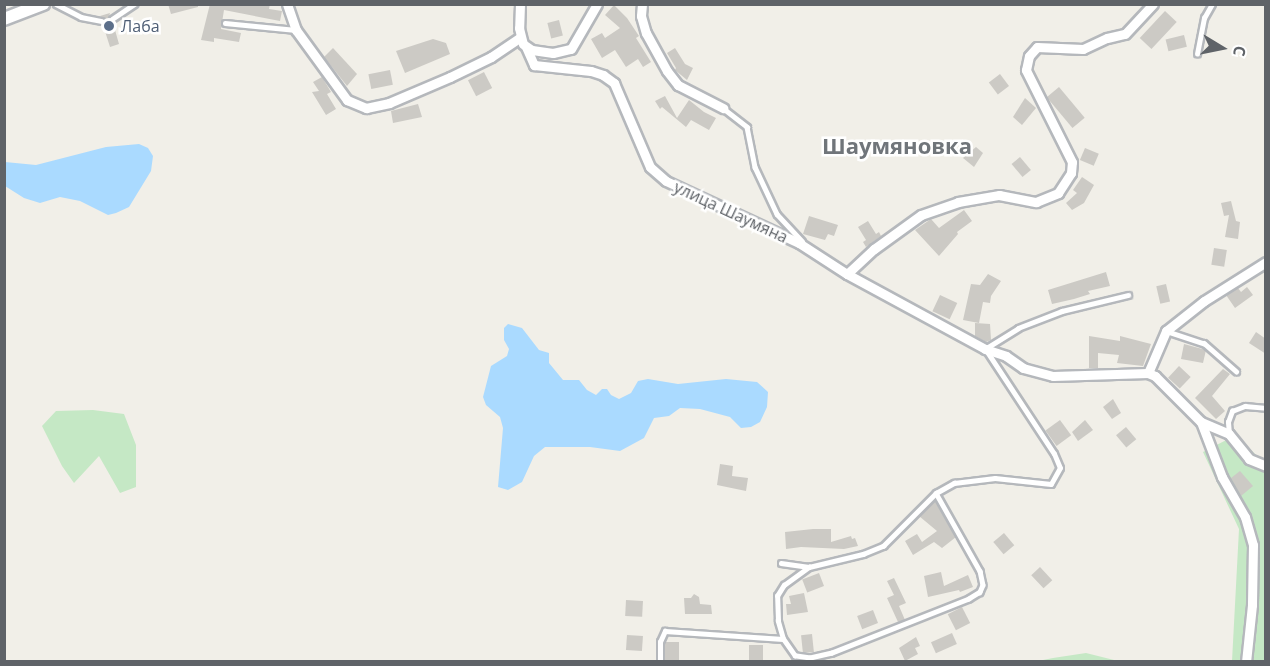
<!DOCTYPE html>
<meta charset="utf-8">
<style>
body{margin:0}
#map{position:relative;width:1270px;height:666px;overflow:hidden;background:#f1efe8;font-family:"Open Sans",sans-serif}
div>[style]{position:absolute}
[style*='--x']{left:calc(var(--x)*1px);top:calc(var(--y)*1px);width:calc(var(--w)*1px);rotate:calc(var(--a)*1deg)}
.green>*{inset:0;background:#c5e8c5}
.water>*{inset:0;background:#aadaff}
.building>*{inset:0;background:#cccac5;transform-origin:0 0}
.roads{filter:drop-shadow(2px 0 #b5b8bc) drop-shadow(-2px 0 #b5b8bc) drop-shadow(0 2px #b5b8bc) drop-shadow(0 -2px #b5b8bc)}
.lane>*{height:4.5px;margin:-2.25px;padding:0 2.25px;transform-origin:2.25px;border-radius:2.25px;background:#fff}
.street>*{height:9px;margin:-4.5px;padding:0 4.5px;transform-origin:4.5px;border-radius:4.5px;background:#fff}
.secondary>*{height:12px;margin:-6px;padding:0 6px;transform-origin:6px;border-radius:6px;background:#fff}
.dots>*{width:16px;height:16px;translate:-50% -50%;box-sizing:border-box;border:3px solid #fff;border-radius:50%}
span{translate:-50% -50%;white-space:nowrap;text-align:center;line-height:1.15;-webkit-text-stroke:5px #fff;paint-order:stroke}
.service-label{font-size:16px;color:#4e5e75}
.left{translate:0 -50%;text-align:left}
.street-label{font-size:16px;color:#5f6368}
.district-label{font-size:22px;color:#70757a;font-weight:700}
.frame{position:absolute;inset:0;border:6px solid #5f6368;pointer-events:none}
.north{position:absolute;left:1192px;top:18px;width:60px;height:60px;-webkit-text-stroke:4px #fff;paint-order:stroke;rotate:100deg;font-size:16px;font-weight:700;line-height:24px;text-align:center;color:#5f6368}
.north::after{content:'';display:block;margin:auto;width:21px;height:27px;background:#5f6368;clip-path:polygon(50% 0,100% 100%,50% 72%,0 100%)}
</style>
<div id="map">
<div class="green">
<i style="clip-path:polygon(93px 410px,124px 414px,136px 445px,136px 487px,120px 493px,99px 456px,74px 483px,62px 466px,42px 426px,56px 411px)"></i>
<i style="clip-path:polygon(1236px 435px,1259px 458px,1265px 461px,1265px 661px,1232px 661px,1239px 529px,1203px 452px)"></i>
<i style="clip-path:polygon(1086px 653px,1118px 661px,1038px 661px,1053px 658px)"></i>
</div>
<div class="water">
<i style="clip-path:polygon(139px 144px,148px 148px,153px 156px,151px 171px,129px 207px,116px 213px,108px 215px,80px 201px,60px 197px,40px 203px,24px 198px,5px 186px,5px 162px,36px 165px,106px 147px)"></i>
<i style="clip-path:polygon(508px 324px,522px 328px,539px 350px,549px 353px,549px 363px,563px 380px,579px 380px,587px 390px,596px 395px,602px 389px,607px 389px,611px 395px,619px 399px,631px 393px,638px 381px,648px 379px,678px 384px,726px 379px,757px 382px,768px 392px,767px 407px,760px 422px,751px 427px,741px 428px,730px 417px,700px 409px,680px 408px,669px 416px,654px 418px,644px 438px,620px 451px,590px 447px,545px 447px,534px 456px,522px 482px,508px 490px,498px 487px,503px 428px,500px 417px,486px 405px,483px 397px,491px 366px,507px 356px,509px 349px,504px 340px,504px 328px)"></i>
</div>
<div class="building">
<i style="clip-path:polygon(168px 4px,198px 4px,198px 7px,171px 14px)"></i>
<i style="clip-path:polygon(210px 4px,270px 4px,269px 9px,282px 11px,280px 21px,224px 10px,221px 29px,241px 33px,239px 42px,214px 38px,214px 42px,201px 40px)"></i>
<i style="clip-path:polygon(614px 5px,627px 18px,639px 36px,636px 38px,651px 62px,643px 67px,638px 59px,626px 67px,615px 50px,602px 58px,591px 39px,602px 33px,605px 38px,620px 28px,605px 15px)"></i>
<i style="left:1165px;top:11px;width:16px;height:37px;rotate:43deg"></i>
<i style="clip-path:polygon(110px 13px,108px 20px,113px 23px,119px 44px,110px 47px,103px 25px,106px 20px,100px 16px)"></i>
<i style="left:559px;top:20px;width:16px;height:12px;rotate:76deg"></i>
<i style="left:1184px;top:35px;width:12px;height:19px;rotate:76deg"></i>
<i style="clip-path:polygon(433px 39px,446px 43px,450px 54px,405px 73px,396px 51px)"></i>
<i style="clip-path:polygon(333px 48px,357px 74px,347px 86px,324px 57px)"></i>
<i style="clip-path:polygon(675px 48px,685px 64px,693px 68px,687px 80px,675px 70px,676px 68px,667px 53px)"></i>
<i style="left:390px;top:70px;width:15px;height:22px;rotate:79deg"></i>
<i style="left:484px;top:72px;width:18px;height:18px;rotate:63deg"></i>
<i style="left:1000px;top:74px;width:15px;height:14px;rotate:53deg"></i>
<i style="clip-path:polygon(322px 77px,331px 92px,327px 94px,336px 109px,326px 115px,312px 92px,319px 91px,313px 82px)"></i>
<i style="left:1059px;top:87px;width:40px;height:16px;rotate:50deg"></i>
<i style="clip-path:polygon(665px 96px,677px 118px,689px 100px,704px 112px,716px 118px,709px 130px,691px 120px,686px 127px,662px 107px,660px 109px,655px 101px)"></i>
<i style="clip-path:polygon(1025px 98px,1036px 108px,1022px 125px,1013px 117px)"></i>
<i style="clip-path:polygon(418px 104px,422px 117px,393px 123px,391px 111px)"></i>
<i style="clip-path:polygon(976px 147px,983px 153px,974px 167px,963px 158px)"></i>
<i style="left:1085px;top:148px;width:15px;height:13px;rotate:23deg"></i>
<i style="left:1020px;top:157px;width:17px;height:11px;rotate:50deg"></i>
<i style="clip-path:polygon(1082px 177px,1094px 185px,1084px 203px,1072px 210px,1066px 203px,1077px 193px,1073px 190px)"></i>
<i style="clip-path:polygon(1231px 201px,1236px 221px,1240px 222px,1238px 239px,1225px 237px,1229px 215px,1224px 216px,1221px 203px)"></i>
<i style="clip-path:polygon(964px 210px,972px 221px,957px 232px,958px 234px,939px 256px,915px 230px,931px 219px,939px 228px)"></i>
<i style="clip-path:polygon(809px 216px,838px 225px,834px 236px,828px 234px,825px 240px,803px 234px)"></i>
<i style="clip-path:polygon(868px 221px,876px 234px,879px 232px,881px 236px,866px 247px,863px 242px,866px 240px,858px 227px)"></i>
<i style="left:1214px;top:248px;width:13px;height:17px;rotate:9deg"></i>
<i style="clip-path:polygon(1106px 272px,1110px 286px,1088px 291px,1090px 294px,1074px 299px,1052px 304px,1048px 290px)"></i>
<i style="clip-path:polygon(988px 274px,1001px 281px,991px 296px,990px 303px,983px 302px,979px 323px,963px 320px,971px 284px,980px 285px)"></i>
<i style="left:1166px;top:284px;width:18px;height:10px;rotate:77deg"></i>
<i style="clip-path:polygon(1247px 287px,1253px 295px,1235px 308px,1226px 295px,1238px 288px,1241px 292px)"></i>
<i style="left:940px;top:295px;width:19px;height:18px;rotate:25deg"></i>
<i style="clip-path:polygon(975px 323px,990px 324px,991px 340px,986px 342px,975px 336px)"></i>
<i style="clip-path:polygon(1256px 332px,1266px 339px,1266px 354px,1249px 343px)"></i>
<i style="clip-path:polygon(1089px 336px,1120px 341px,1120px 336px,1151px 344px,1143px 366px,1117px 363px,1119px 355px,1098px 353px,1098px 368px,1089px 368px)"></i>
<i style="clip-path:polygon(1184px 344px,1206px 350px,1203px 363px,1181px 359px)"></i>
<i style="left:1179px;top:366px;width:16px;height:16px;rotate:43deg"></i>
<i style="clip-path:polygon(1223px 369px,1230px 374px,1212px 396px,1225px 411px,1216px 419px,1195px 398px)"></i>
<i style="clip-path:polygon(1113px 399px,1121px 413px,1112px 419px,1103px 407px)"></i>
<i style="left:1060px;top:420px;width:19px;height:18px;rotate:54deg"></i>
<i style="clip-path:polygon(1085px 420px,1093px 430px,1078px 441px,1072px 432px)"></i>
<i style="left:1126px;top:427px;width:16px;height:13px;rotate:50deg"></i>
<i style="clip-path:polygon(720px 464px,733px 466px,732px 476px,748px 478px,746px 491px,717px 485px)"></i>
<i style="clip-path:polygon(1240px 471px,1253px 486px,1241px 496px,1231px 478px)"></i>
<i style="clip-path:polygon(935px 501px,956px 537px,942px 548px,934px 542px,913px 555px,905px 541px,917px 534px,922px 542px,937px 531px,919px 516px)"></i>
<i style="clip-path:polygon(813px 529px,831px 529px,831px 542px,851px 536px,852px 539px,855px 538px,858px 546px,844px 549px,801px 547px,786px 549px,785px 532px)"></i>
<i style="left:1004px;top:533px;width:16px;height:14px;rotate:50deg"></i>
<i style="left:1040px;top:567px;width:18px;height:12px;rotate:47deg"></i>
<i style="clip-path:polygon(941px 572px,944px 586px,968px 575px,973px 587px,960px 592px,959px 590px,928px 597px,924px 576px)"></i>
<i style="left:819px;top:573px;width:14px;height:18px;rotate:69deg"></i>
<i style="clip-path:polygon(894px 578px,906px 603px,899px 606px,905px 620px,898px 622px,887px 598px,894px 595px,887px 581px)"></i>
<i style="clip-path:polygon(804px 593px,808px 612px,787px 615px,786px 604px,791px 604px,789px 596px)"></i>
<i style="clip-path:polygon(694px 594px,699px 597px,700px 604px,711px 605px,712px 614px,685px 614px,684px 598px,691px 598px)"></i>
<i style="left:626px;top:600px;width:17px;height:16px;rotate:3deg"></i>
<i style="left:962px;top:607px;width:18px;height:16px;rotate:63deg"></i>
<i style="left:873px;top:610px;width:14px;height:17px;rotate:69deg"></i>
<i style="left:952px;top:633px;width:12px;height:23px;rotate:66deg"></i>
<i style="left:812px;top:634px;width:18px;height:11px;rotate:84deg"></i>
<i style="left:627px;top:635px;width:16px;height:15px;rotate:4deg"></i>
<i style="clip-path:polygon(916px 637px,920px 646px,915px 648px,918px 654px,905px 661px,899px 648px)"></i>
<i style="left:665px;top:642px;width:14px;height:20px"></i>
<i style="left:749px;top:645px;width:14px;height:17px"></i>
</div>
<div class="roads">
<div class="lane">
<i style="--x:56;--y:4;--w:28;--a:27"></i>
<i style="--x:81;--y:17;--w:21;--a:11"></i>
<i style="--x:112;--y:19;--w:27;--a:-34"></i>
<i style="--x:225;--y:23;--w:71;--a:5.6"></i>
<i style="--x:1197;--y:54;--w:37;--a:-79"></i>
<i style="--x:1204;--y:18;--w:16;--a:-60"></i>
<i style="--x:723;--y:108;--w:31;--a:38"></i>
<i style="--x:747;--y:127;--w:41;--a:78.7"></i>
<i style="--x:755;--y:167;--w:52;--a:64.9"></i>
<i style="--x:777;--y:214;--w:37;--a:47"></i>
<i style="--x:1166;--y:331;--w:40;--a:18"></i>
<i style="--x:1204;--y:343;--w:43;--a:41.2"></i>
<i style="--x:1229;--y:434;--w:12;--a:-95"></i>
<i style="--x:1228;--y:422;--w:12;--a:-70"></i>
<i style="--x:1232;--y:411;--w:14;--a:-21"></i>
<i style="--x:1245;--y:406;--w:21;--a:5"></i>
<i style="--x:936;--y:493;--w:90;--a:60.6"></i>
<i style="--x:980;--y:571;--w:14;--a:78"></i>
<i style="--x:983;--y:585;--w:8;--a:113"></i>
<i style="--x:980;--y:592;--w:13;--a:148"></i>
<i style="--x:969;--y:599;--w:147;--a:158.5"></i>
<i style="--x:832;--y:653;--w:23;--a:167"></i>
<i style="--x:810;--y:658;--w:15;--a:-172"></i>
<i style="--x:795;--y:656;--w:21;--a:-125"></i>
<i style="--x:783;--y:639;--w:19;--a:-106"></i>
<i style="--x:778;--y:621;--w:25;--a:-92"></i>
<i style="--x:777;--y:596;--w:13;--a:-58"></i>
<i style="--x:784;--y:585;--w:31;--a:-36"></i>
<i style="--x:809;--y:567;--w:56;--a:-13.5"></i>
<i style="--x:863;--y:554;--w:22;--a:-22"></i>
<i style="--x:883;--y:546;--w:75;--a:-45"></i>
<i style="--x:936;--y:493;--w:21;--a:-29"></i>
<i style="--x:954;--y:483;--w:41;--a:-7"></i>
<i style="--x:995;--y:478;--w:56;--a:6.1"></i>
<i style="--x:1051;--y:484;--w:18;--a:-61"></i>
<i style="--x:1060;--y:468;--w:15;--a:-113"></i>
<i style="--x:1054;--y:454;--w:126;--a:-123.3"></i>
<i style="--x:985;--y:349;--w:39;--a:-32"></i>
<i style="--x:1018;--y:328;--w:47;--a:-21.1"></i>
<i style="--x:1062;--y:311;--w:68;--a:-13.6"></i>
<i style="--x:781;--y:563;--w:28;--a:8"></i>
<i style="--x:660;--y:662;--w:20;--a:-90"></i>
<i style="--x:660;--y:642;--w:12;--a:-66"></i>
<i style="--x:665;--y:631;--w:118;--a:3.9"></i>
</div>
<div class="street">
<i style="--x:287;--y:4;--w:28;--a:71"></i>
<i style="--x:296;--y:30;--w:87;--a:53.9"></i>
<i style="--x:347;--y:100;--w:21;--a:23"></i>
<i style="--x:366;--y:108;--w:24;--a:-12"></i>
<i style="--x:389;--y:103;--w:66;--a:-23.1"></i>
<i style="--x:450;--y:77;--w:46;--a:-26"></i>
<i style="--x:491;--y:57;--w:34;--a:-34"></i>
<i style="--x:520;--y:4;--w:24;--a:92"></i>
<i style="--x:519;--y:28;--w:16;--a:76"></i>
<i style="--x:523;--y:44;--w:11;--a:34"></i>
<i style="--x:532;--y:50;--w:21;--a:8"></i>
<i style="--x:553;--y:53;--w:18;--a:-13"></i>
<i style="--x:571;--y:49;--w:52;--a:-60"></i>
<i style="--x:642;--y:4;--w:12;--a:95"></i>
<i style="--x:641;--y:16;--w:18;--a:74"></i>
<i style="--x:646;--y:33;--w:43;--a:61.1"></i>
<i style="--x:667;--y:71;--w:18;--a:52"></i>
<i style="--x:678;--y:85;--w:51;--a:27.1"></i>
<i style="--x:526;--y:47;--w:20;--a:66"></i>
<i style="--x:534;--y:65;--w:57;--a:6"></i>
<i style="--x:591;--y:71;--w:13;--a:18"></i>
<i style="--x:603;--y:75;--w:14;--a:36"></i>
<i style="--x:614;--y:83;--w:91;--a:66.8"></i>
<i style="--x:650;--y:167;--w:21;--a:41"></i>
<i style="--x:666;--y:181;--w:147;--a:25"></i>
<i style="--x:799;--y:243;--w:57;--a:32.9"></i>
<i style="--x:847;--y:274;--w:157;--a:28.5"></i>
<i style="--x:985;--y:349;--w:22;--a:18"></i>
<i style="--x:1006;--y:356;--w:21;--a:35"></i>
<i style="--x:1023;--y:368;--w:31;--a:15"></i>
<i style="--x:1053;--y:376;--w:95;--a:-1.8"></i>
<i style="--x:1148;--y:373;--w:8;--a:23"></i>
<i style="--x:1155;--y:376;--w:65;--a:45"></i>
<i style="--x:1201;--y:422;--w:30;--a:23"></i>
<i style="--x:1229;--y:434;--w:32;--a:51"></i>
<i style="--x:1249;--y:459;--w:18;--a:22"></i>
<i style="--x:847;--y:274;--w:37;--a:-43"></i>
<i style="--x:874;--y:249;--w:58;--a:-35.9"></i>
<i style="--x:921;--y:215;--w:39;--a:-19"></i>
<i style="--x:958;--y:202;--w:42;--a:-9.7"></i>
<i style="--x:999;--y:195;--w:38;--a:11"></i>
<i style="--x:1036;--y:202;--w:24;--a:-22"></i>
<i style="--x:1058;--y:193;--w:24;--a:-57"></i>
<i style="--x:1071;--y:173;--w:11;--a:-85"></i>
<i style="--x:1072;--y:162;--w:103;--a:-116.6"></i>
<i style="--x:1026;--y:70;--w:14;--a:-78"></i>
<i style="--x:1029;--y:56;--w:12;--a:-48"></i>
<i style="--x:1037;--y:47;--w:46;--a:2.5"></i>
<i style="--x:1083;--y:49;--w:26;--a:-25"></i>
<i style="--x:1107;--y:38;--w:18;--a:-13"></i>
<i style="--x:1125;--y:34;--w:41;--a:-47"></i>
<i style="--x:1148;--y:373;--w:46;--a:-66.8"></i>
<i style="--x:1166;--y:331;--w:48;--a:-38.3"></i>
<i style="--x:1204;--y:301;--w:73;--a:-32.2"></i>
<i style="--x:1201;--y:422;--w:59;--a:69.1"></i>
<i style="--x:1222;--y:477;--w:46;--a:60.1"></i>
<i style="--x:1245;--y:517;--w:29;--a:74"></i>
<i style="--x:1253;--y:545;--w:60;--a:91"></i>
<i style="--x:1252;--y:605;--w:57;--a:96"></i>
</div>
<div class="secondary">
<i style="--x:4;--y:19;--w:42;--a:-21"></i>
</div>
</div>
<div class="dots">
<i style="left:109px;top:26px;background:#5c6f8a"></i>
</div>
<div class="service-label">
<span class="left" style="left:121px;top:26px">Лаба</span>
</div>
<div class="street-label">
<span style="left:731px;top:212px;rotate:25deg">улица Шаумяна</span>
</div>
<div class="district-label">
<span style="left:897px;top:146px">Шаумяновка</span>
</div>
<div class="frame"></div>
<div class="north">С</div>
</div>
